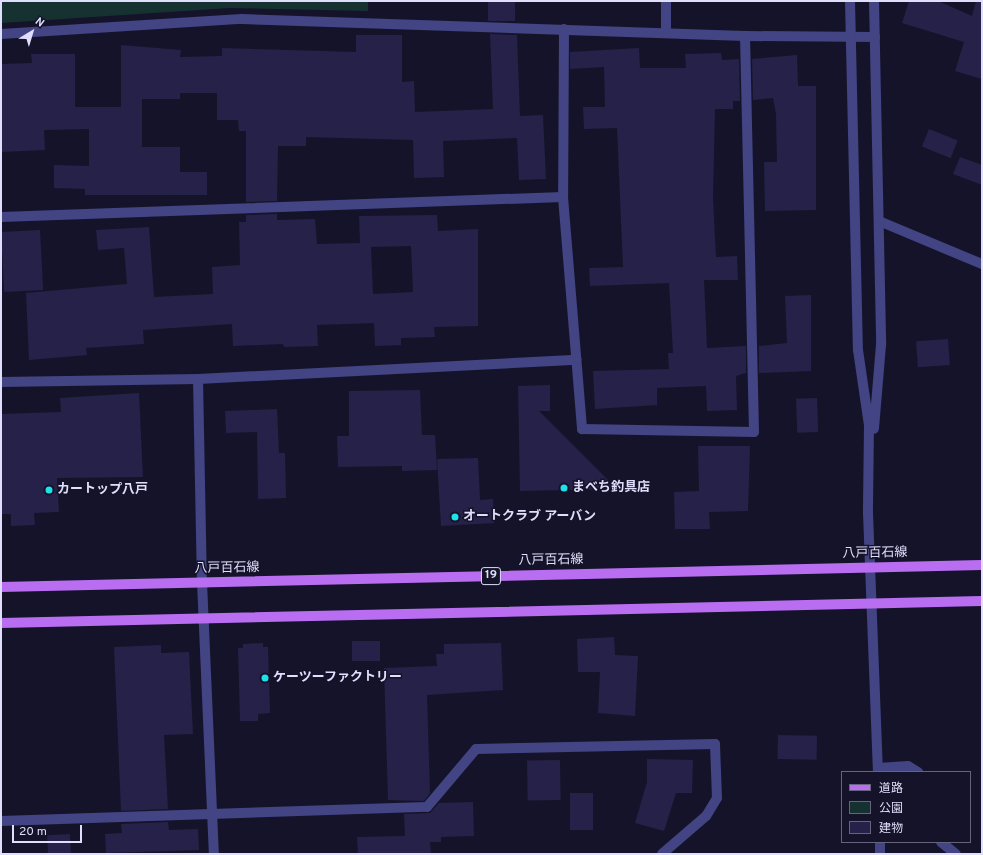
<!DOCTYPE html>
<meta charset="utf-8">
<style>
body{margin:0}
#map{position:relative;width:983px;height:855px;overflow:hidden;background:#151329;font-family:Overpass,"Noto Sans JP",sans-serif}
div>[style]{position:absolute}
[style*='--x']{left:calc(var(--x)*1px);top:calc(var(--y)*1px);width:calc(var(--w)*1px);rotate:calc(var(--a)*1deg)}
.green>*{inset:0;background:#163230}
.building>*{inset:0;background:#262148;transform-origin:0 0}
.minor>*{height:10px;margin:-5px;padding:0 5px;transform-origin:5px;border-radius:5px;background:#424483}
.tertiary>*{height:10px;margin:-5px;padding:0 5px;transform-origin:5px;border-radius:5px;background:#424483}
.primary>*{height:10px;margin:-5px;padding:0 5px;transform-origin:5px;border-radius:5px;background:#b96ef2}
.dots>*{width:11px;height:11px;translate:-50% -50%;box-sizing:border-box;border:2px solid #151329;border-radius:50%}
span{translate:-50% -50%;white-space:nowrap;text-align:center;line-height:1.15;-webkit-text-stroke:3px #151329;paint-order:stroke}
.shield-label span{padding:1px 3px;background:#151329;border:1px solid;border-radius:3px;-webkit-text-stroke-width:0}
.shield-label{font-size:12px;color:#dfdefc;font-weight:700}
.poi-label{font-size:13px;color:#dfdefc;font-weight:700}
.left{translate:0 -50%;text-align:left}
.street-label{font-size:13px;color:#dfdefc}
.frame{position:absolute;inset:0;border:2px solid #dfdefc;pointer-events:none}
.legend{position:absolute;left:841px;top:771px;width:130px;height:72px;box-sizing:border-box;background:#151329;border:1px solid #66647d;margin:0;padding:5px 7px;list-style:none;font-size:12px;color:#dfdefc}
.legend li{display:flex;align-items:center;gap:8px;height:20px}
.legend b{width:20px;border:1px solid #66647d}
.north{position:absolute;left:12px;top:12px;width:40px;height:40px;-webkit-text-stroke:3px #151329;paint-order:stroke;rotate:38deg;font-size:11px;font-weight:700;line-height:16px;text-align:center;color:#dfdefc}
.north::after{content:'';display:block;margin:auto;width:14px;height:18px;background:#dfdefc;clip-path:polygon(50% 0,100% 100%,50% 72%,0 100%)}
.scale{position:absolute;left:12px;top:825px;width:70px;height:18px;box-sizing:border-box;border:2px solid #dfdefc;border-top:0;padding-left:5px;font-size:12px;line-height:14px;white-space:nowrap;color:#dfdefc;-webkit-text-stroke:3px #151329;paint-order:stroke}
</style>
<div id="map">
<div class="green">
<i style="clip-path:polygon(1px 1px,368px 1px,368px 11px,230px 8px,1px 23px)"></i>
</div>
<div class="building">
<i style="left:488px;top:1px;width:27px;height:20px"></i>
<i style="clip-path:polygon(909px 1px,938px 1px,972px 16px,976px 1px,982px 1px,982px 79px,955px 71px,964px 42px,902px 23px)"></i>
<i style="clip-path:polygon(490px 34px,517px 35px,520px 116px,543px 115px,546px 179px,519px 180px,517px 138px,443px 141px,444px 177px,414px 178px,413px 140px,306px 137px,306px 146px,278px 146px,277px 201px,246px 202px,246px 131px,239px 131px,238px 120px,217px 120px,217px 93px,180px 93px,180px 99px,142px 99px,142px 147px,180px 147px,180px 172px,207px 172px,207px 195px,85px 195px,85px 189px,54px 188px,54px 165px,89px 166px,89px 129px,44px 130px,45px 150px,1px 152px,1px 64px,32px 63px,31px 54px,75px 54px,75px 107px,121px 107px,121px 45px,181px 50px,180px 57px,222px 56px,222px 48px,356px 52px,356px 35px,402px 35px,402px 82px,414px 81px,415px 112px,493px 109px)"></i>
<i style="clip-path:polygon(639px 48px,640px 68px,686px 68px,685px 54px,721px 53px,722px 60px,739px 59px,740px 101px,733px 101px,733px 109px,715px 109px,713px 198px,716px 257px,737px 256px,738px 280px,704px 280px,707px 348px,746px 346px,746px 373px,736px 376px,737px 410px,707px 411px,706px 386px,657px 388px,657px 405px,595px 409px,593px 371px,669px 369px,668px 353px,673px 353px,669px 283px,590px 286px,589px 268px,623px 267px,617px 128px,584px 129px,583px 107px,605px 107px,604px 67px,570px 69px,570px 52px)"></i>
<i style="clip-path:polygon(797px 55px,798px 86px,816px 86px,816px 210px,765px 211px,764px 162px,777px 162px,776px 114px,773px 98px,753px 100px,752px 59px)"></i>
<i style="left:929px;top:129px;width:31px;height:19px;rotate:22deg"></i>
<i style="clip-path:polygon(960px 157px,982px 165px,982px 185px,953px 174px)"></i>
<i style="clip-path:polygon(evenodd,277px 214px,277px 220px,315px 219px,317px 244px,360px 243px,359px 216px,437px 215px,438px 231px,478px 229px,478px 326px,434px 327px,435px 337px,401px 338px,401px 345px,375px 346px,374px 323px,317px 325px,318px 346px,284px 347px,283px 344px,233px 346px,232px 324px,143px 330px,144px 344px,86px 348px,87px 355px,29px 360px,26px 293px,127px 284px,124px 248px,98px 250px,96px 230px,149px 227px,154px 297px,213px 294px,212px 267px,240px 265px,239px 222px,246px 222px,246px 215px,277px 214px,411px 246px,413px 292px,373px 294px,371px 247px,411px 246px)"></i>
<i style="left:40px;top:230px;width:60px;height:39px;rotate:87deg"></i>
<i style="clip-path:polygon(811px 295px,811px 371px,759px 373px,759px 346px,787px 343px,785px 296px)"></i>
<i style="left:948px;top:339px;width:26px;height:32px;rotate:86deg"></i>
<i style="clip-path:polygon(550px 385px,550px 411px,539px 411px,617px 489px,520px 491px,518px 386px)"></i>
<i style="clip-path:polygon(420px 390px,422px 435px,435px 435px,437px 470px,402px 471px,402px 466px,338px 467px,337px 436px,349px 436px,349px 391px)"></i>
<i style="clip-path:polygon(139px 393px,143px 477px,57px 478px,59px 512px,34px 513px,35px 525px,11px 526px,11px 514px,1px 514px,1px 414px,61px 412px,60px 398px)"></i>
<i style="left:817px;top:398px;width:34px;height:21px;rotate:88deg"></i>
<i style="clip-path:polygon(277px 409px,279px 453px,285px 453px,286px 498px,258px 499px,257px 432px,226px 433px,225px 411px)"></i>
<i style="clip-path:polygon(698px 446px,750px 446px,748px 511px,709px 512px,710px 529px,675px 529px,674px 492px,699px 491px)"></i>
<i style="clip-path:polygon(478px 458px,480px 500px,493px 499px,494px 523px,441px 526px,437px 459px)"></i>
<i style="clip-path:polygon(614px 637px,615px 655px,638px 656px,635px 716px,598px 713px,600px 672px,578px 672px,577px 639px)"></i>
<i style="left:352px;top:641px;width:28px;height:20px"></i>
<i style="clip-path:polygon(263px 643px,263px 647px,268px 647px,270px 713px,258px 714px,258px 721px,240px 721px,238px 648px,243px 648px,243px 644px)"></i>
<i style="clip-path:polygon(501px 643px,503px 690px,427px 695px,430px 793px,424px 801px,388px 800px,384px 668px,437px 666px,436px 654px,444px 654px,444px 644px)"></i>
<i style="clip-path:polygon(161px 645px,161px 653px,189px 652px,193px 734px,164px 735px,168px 809px,121px 811px,114px 647px)"></i>
<i style="left:778px;top:735px;width:39px;height:24px;rotate:1deg"></i>
<i style="clip-path:polygon(647px 759px,693px 760px,692px 793px,676px 793px,664px 831px,635px 823px,647px 782px)"></i>
<i style="left:560px;top:760px;width:40px;height:33px;rotate:89deg"></i>
<i style="left:570px;top:793px;width:23px;height:37px"></i>
<i style="clip-path:polygon(473px 802px,474px 836px,441px 837px,441px 842px,430px 842px,431px 854px,358px 854px,357px 837px,405px 836px,404px 814px,430px 813px,439px 803px)"></i>
<i style="clip-path:polygon(168px 822px,169px 830px,198px 829px,199px 850px,106px 853px,105px 834px,122px 833px,121px 824px)"></i>
<i style="left:70px;top:834px;width:20px;height:23px;rotate:87deg"></i>
</div>
<div class="minor">
<i style="--x:666;--y:1;--w:30;--a:90"></i>
<i style="--x:564;--y:29;--w:168;--a:90.3"></i>
<i style="--x:563;--y:197;--w:233;--a:85.3"></i>
<i style="--x:582;--y:429;--w:172;--a:1"></i>
<i style="--x:754;--y:432;--w:396;--a:-91.3"></i>
<i style="--x:1;--y:34;--w:241;--a:-3.6"></i>
<i style="--x:242;--y:19;--w:503;--a:1.94"></i>
<i style="--x:745;--y:36;--w:130;--a:0.4"></i>
<i style="--x:1;--y:217;--w:562;--a:-2.04"></i>
<i style="--x:879;--y:221;--w:112;--a:22.7"></i>
<i style="--x:198;--y:379;--w:203;--a:88.9"></i>
<i style="--x:202;--y:582;--w:272;--a:87.5"></i>
<i style="--x:1;--y:382;--w:197;--a:-0.9"></i>
<i style="--x:198;--y:379;--w:379;--a:-2.9"></i>
<i style="--x:878;--y:768;--w:30;--a:-4"></i>
<i style="--x:908;--y:766;--w:12;--a:31"></i>
<i style="--x:1;--y:821;--w:426;--a:-1.9"></i>
<i style="--x:427;--y:807;--w:76;--a:-49.8"></i>
<i style="--x:476;--y:749;--w:239;--a:-1.2"></i>
<i style="--x:715;--y:744;--w:54;--a:87.9"></i>
<i style="--x:717;--y:798;--w:21;--a:121"></i>
<i style="--x:706;--y:816;--w:58;--a:139.2"></i>
<i style="--x:941;--y:842;--w:19;--a:39"></i>
</div>
<div class="tertiary">
<i style="--x:850;--y:1;--w:349;--a:88.7"></i>
<i style="--x:858;--y:350;--w:76;--a:81.7"></i>
<i style="--x:869;--y:425;--w:88;--a:90.7"></i>
<i style="--x:868;--y:513;--w:259;--a:87.8"></i>
<i style="--x:874;--y:1;--w:344;--a:88.8"></i>
<i style="--x:881;--y:345;--w:84;--a:94.8"></i>
<i style="--x:880;--y:842;--w:12;--a:90"></i>
</div>
<div class="primary">
<i style="--x:1;--y:587;--w:981;--a:-1.28"></i>
<i style="--x:1;--y:623;--w:981;--a:-1.28"></i>
</div>
<div class="dots">
<i style="left:564px;top:488px;background:#1be2eb"></i>
<i style="left:49px;top:490px;background:#1be2eb"></i>
<i style="left:455px;top:517px;background:#1be2eb"></i>
<i style="left:265px;top:678px;background:#1be2eb"></i>
</div>
<div class="shield-label">
<span style="left:491px;top:576px">19</span>
</div>
<div class="poi-label">
<span class="left" style="left:572px;top:488px">まべち釣具店</span>
<span class="left" style="left:57px;top:490px">カートップ八戸</span>
<span class="left" style="left:463px;top:517px">オートクラブ アーバン</span>
<span class="left" style="left:273px;top:678px">ケーツーファクトリー</span>
</div>
<div class="street-label">
<span style="left:875px;top:554px;rotate:-1deg">八戸百石線</span>
<span style="left:551px;top:561px;rotate:-1deg">八戸百石線</span>
<span style="left:227px;top:569px;rotate:-1deg">八戸百石線</span>
</div>
<div class="frame"></div>
<ul class="legend">
<li><b style="height:5px;background:#b96ef2"></b>道路</li>
<li><b style="height:11px;background:#163230"></b>公園</li>
<li><b style="height:11px;background:#262148"></b>建物</li>
</ul>
<div class="north">N</div>
<div class="scale">20 m</div>
</div>
